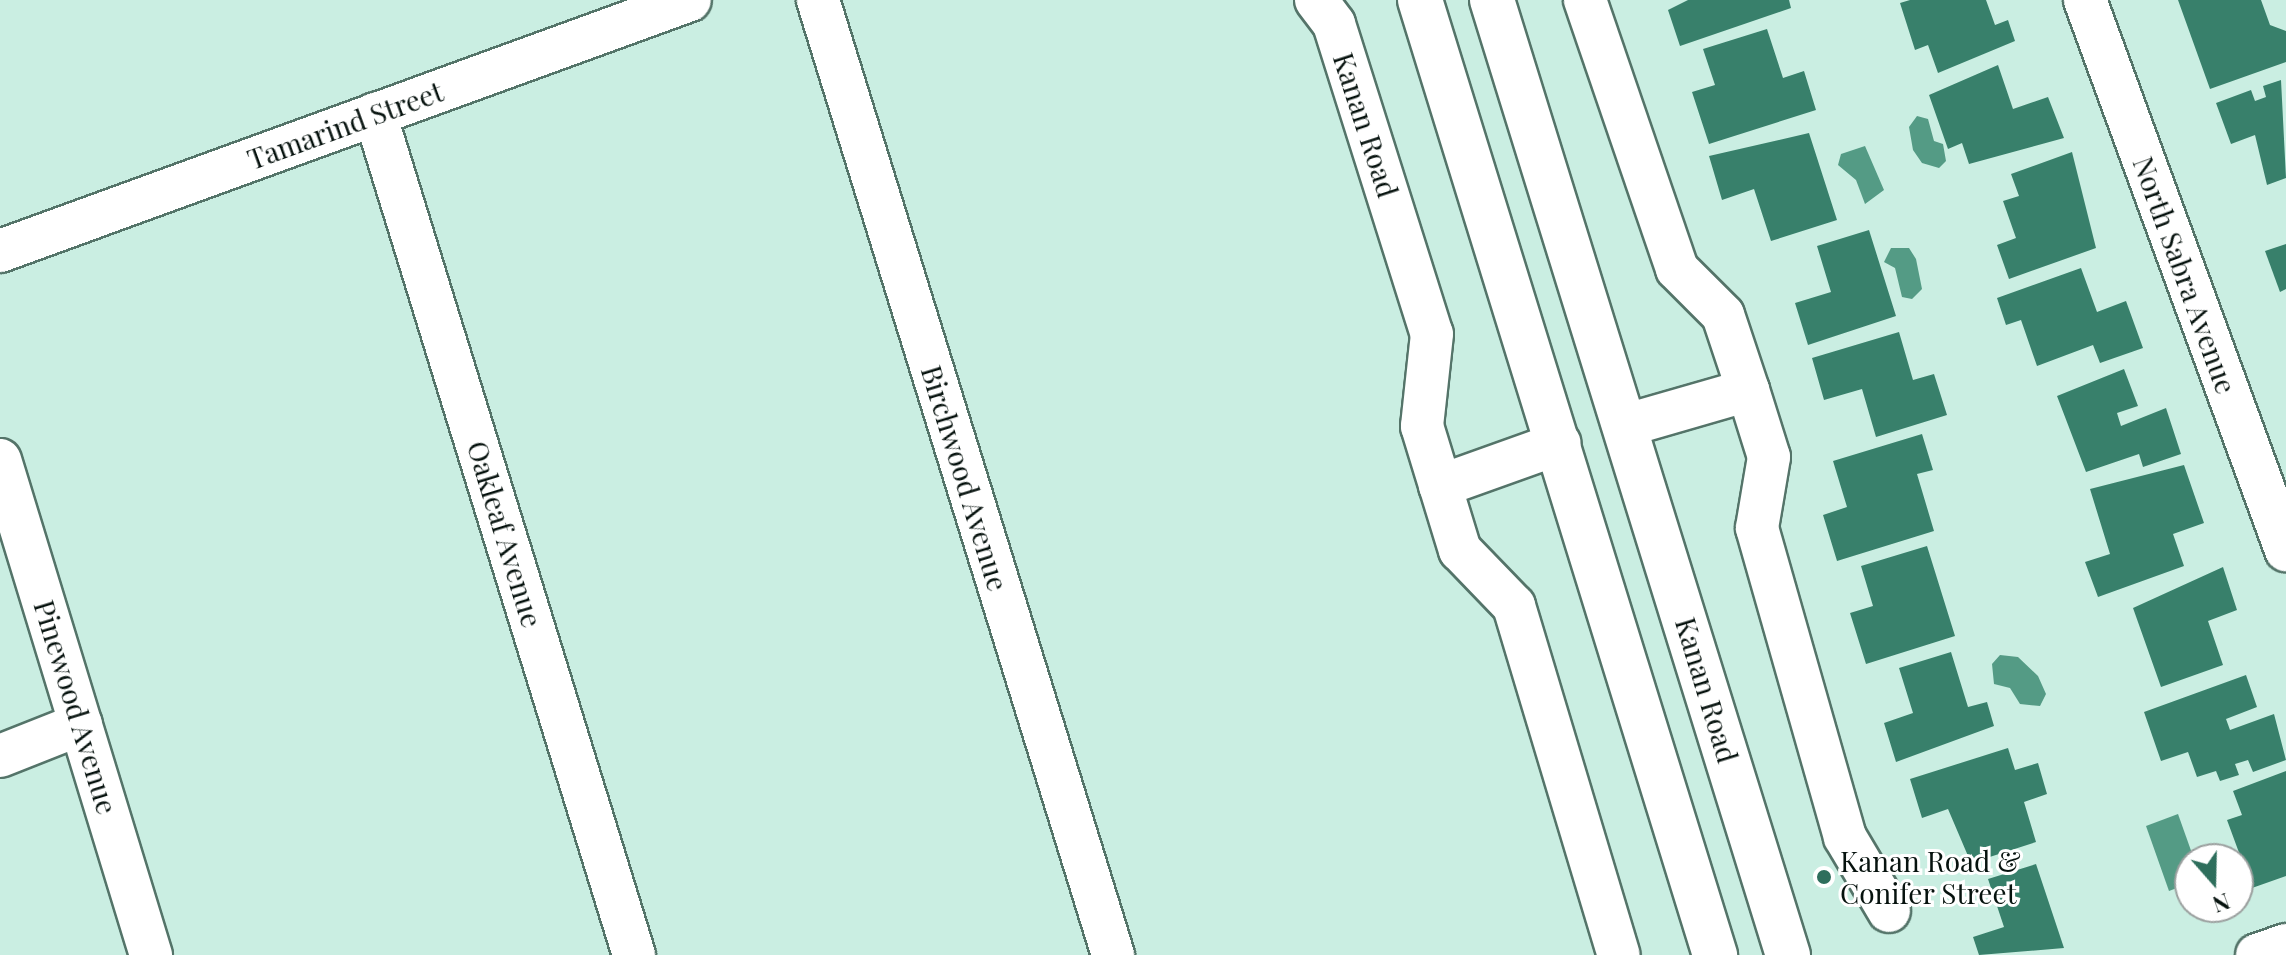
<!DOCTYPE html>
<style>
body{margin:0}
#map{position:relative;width:2286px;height:955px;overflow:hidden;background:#caeee2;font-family:"Playfair Display",serif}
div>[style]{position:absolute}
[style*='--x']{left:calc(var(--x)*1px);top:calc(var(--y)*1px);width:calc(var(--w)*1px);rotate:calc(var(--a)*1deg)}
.water>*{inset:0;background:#549b85}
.building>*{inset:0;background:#38806b}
.roads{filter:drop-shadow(2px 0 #547469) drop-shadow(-2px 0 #547469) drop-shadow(0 2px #547469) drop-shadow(0 -2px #547469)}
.minor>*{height:42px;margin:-21px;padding:0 21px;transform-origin:21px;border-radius:21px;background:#fff}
.secondary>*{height:44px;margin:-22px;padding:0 22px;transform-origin:22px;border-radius:22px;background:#fff}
.dots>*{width:22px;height:22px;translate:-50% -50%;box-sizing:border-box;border:4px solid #fff;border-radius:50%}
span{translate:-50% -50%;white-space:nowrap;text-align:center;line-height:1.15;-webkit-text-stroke:6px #fff;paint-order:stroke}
.street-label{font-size:28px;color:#06120e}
.poi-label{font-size:28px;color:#06120e}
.left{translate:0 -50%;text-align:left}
.north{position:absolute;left:2174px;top:843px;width:80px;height:80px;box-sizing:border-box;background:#fff;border:2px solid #9ba09f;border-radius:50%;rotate:160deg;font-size:22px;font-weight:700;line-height:32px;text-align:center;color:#06120e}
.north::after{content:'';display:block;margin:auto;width:28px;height:36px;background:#2e6e5c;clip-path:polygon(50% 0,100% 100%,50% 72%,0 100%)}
</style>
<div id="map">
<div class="water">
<i style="clip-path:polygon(1917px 116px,1928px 119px,1934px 141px,1943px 144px,1946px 161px,1939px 168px,1922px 163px,1913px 150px,1909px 127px)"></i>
<i style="clip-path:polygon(1865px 146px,1884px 190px,1865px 204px,1856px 180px,1838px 165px,1841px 154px)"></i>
<i style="clip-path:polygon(1891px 248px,1909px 248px,1916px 259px,1922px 289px,1912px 299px,1902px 297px,1895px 268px,1884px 262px)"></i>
<i style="clip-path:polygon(2000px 655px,2018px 657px,2038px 676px,2046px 694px,2040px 706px,2020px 704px,2010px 688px,1994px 684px,1992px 664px)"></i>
<i style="clip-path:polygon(2178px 814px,2194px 859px,2190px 883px,2169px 891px,2146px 826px)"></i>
</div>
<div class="building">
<i style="clip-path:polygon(1688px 0,1789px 0,1791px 8px,1680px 46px,1668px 10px)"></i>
<i style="clip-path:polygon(1910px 0,1986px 0,1995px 25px,2008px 20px,2015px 41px,1938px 73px,1928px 45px,1915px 50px,1900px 3px)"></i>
<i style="clip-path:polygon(2178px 0,2261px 0,2270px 25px,2286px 31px,2286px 62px,2210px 89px)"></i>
<i style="clip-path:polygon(1767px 29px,1783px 78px,1804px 71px,1816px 110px,1709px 144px,1692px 92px,1715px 85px,1703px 49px)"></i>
<i style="clip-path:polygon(1998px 65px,2013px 109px,2048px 97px,2064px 138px,1969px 164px,1962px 143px,1948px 149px,1929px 95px)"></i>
<i style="clip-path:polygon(2281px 80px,2286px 178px,2267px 185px,2255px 135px,2231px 144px,2216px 103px,2251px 90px,2255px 101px,2266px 97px,2263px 86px)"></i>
<i style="clip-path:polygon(1809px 133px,1837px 220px,1771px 241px,1754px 189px,1722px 200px,1709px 156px)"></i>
<i style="clip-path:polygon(2072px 152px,2096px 248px,2009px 279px,1997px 245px,2016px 238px,2003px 201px,2019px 196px,2011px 174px)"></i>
<i style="clip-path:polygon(1869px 230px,1896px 316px,1808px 345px,1795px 303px,1831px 292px,1817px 246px)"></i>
<i style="clip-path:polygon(2286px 244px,2286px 289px,2280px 292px,2265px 251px)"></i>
<i style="clip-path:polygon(2081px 268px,2097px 312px,2126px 301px,2143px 348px,2100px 363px,2093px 345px,2037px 366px,2021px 320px,2006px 325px,1997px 298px)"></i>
<i style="clip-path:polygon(1899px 332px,1913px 380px,1934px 374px,1947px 415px,1876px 437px,1862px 389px,1824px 400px,1812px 358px)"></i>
<i style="clip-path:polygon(2124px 369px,2138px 406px,2117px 413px,2121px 426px,2166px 408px,2181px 454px,2143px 467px,2139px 454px,2086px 472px,2057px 396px)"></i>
<i style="clip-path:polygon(1922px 434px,1933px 470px,1917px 474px,1934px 531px,1837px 561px,1823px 515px,1847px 507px,1833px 461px)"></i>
<i style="clip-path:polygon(2184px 465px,2204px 523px,2173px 534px,2184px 566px,2098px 597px,2085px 562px,2110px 554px,2090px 489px)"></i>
<i style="clip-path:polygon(1927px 546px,1955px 636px,1866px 664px,1850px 613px,1873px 606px,1861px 566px)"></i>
<i style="clip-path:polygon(2223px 567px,2237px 610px,2208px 621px,2223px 665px,2161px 687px,2133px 608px)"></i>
<i style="clip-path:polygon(1951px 652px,1968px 707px,1987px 702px,1994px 726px,1896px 762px,1884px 723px,1913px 713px,1899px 668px)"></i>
<i style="clip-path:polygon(2246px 675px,2257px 707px,2226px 719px,2230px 730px,2274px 714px,2286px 760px,2253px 772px,2248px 760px,2235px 764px,2239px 775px,2220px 781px,2216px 771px,2197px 777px,2188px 752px,2161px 761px,2144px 712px)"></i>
<i style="clip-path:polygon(2008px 748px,2015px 770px,2038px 763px,2047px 794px,2024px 802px,2036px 842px,1971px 863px,1948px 809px,1922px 818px,1910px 779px)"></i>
<i style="clip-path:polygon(2286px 771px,2286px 876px,2252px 888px,2227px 820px,2242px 815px,2233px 791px)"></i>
<i style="clip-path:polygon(2036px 864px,2064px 948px,1979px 955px,1973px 937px,2004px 927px,1988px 879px)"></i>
</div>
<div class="roads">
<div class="minor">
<i style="--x:818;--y:0;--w:1000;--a:72.83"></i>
<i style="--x:1316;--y:0;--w:30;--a:53"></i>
<i style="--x:1334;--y:24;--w:325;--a:72.5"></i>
<i style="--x:1432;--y:334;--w:93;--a:96.2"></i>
<i style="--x:1422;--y:426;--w:130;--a:73"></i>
<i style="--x:1460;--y:550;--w:78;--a:46"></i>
<i style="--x:1514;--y:606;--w:364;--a:73.3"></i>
<i style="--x:1585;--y:0;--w:284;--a:71.1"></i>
<i style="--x:1677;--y:269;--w:65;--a:45"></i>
<i style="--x:1723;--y:315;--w:79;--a:71.6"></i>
<i style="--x:1748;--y:390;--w:70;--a:72.6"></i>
<i style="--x:1769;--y:457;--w:72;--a:99.6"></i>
<i style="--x:1757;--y:528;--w:321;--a:74.1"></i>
<i style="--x:1845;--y:837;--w:86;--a:59.3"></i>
<i style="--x:2085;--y:0;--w:586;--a:69.92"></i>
<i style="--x:375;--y:114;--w:880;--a:72.88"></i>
<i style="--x:0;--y:251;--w:734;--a:-19.99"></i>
<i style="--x:1627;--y:425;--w:126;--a:-16.1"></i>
<i style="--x:0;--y:460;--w:518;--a:73.04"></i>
<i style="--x:1440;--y:486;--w:127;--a:-19.7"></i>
<i style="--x:0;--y:756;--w:87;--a:-21.6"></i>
<i style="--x:2257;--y:955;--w:31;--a:-19"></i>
</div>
<div class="secondary">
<i style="--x:1420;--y:0;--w:1000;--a:72.83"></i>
<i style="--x:1492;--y:0;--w:1000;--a:72.78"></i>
</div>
</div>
<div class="dots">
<i style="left:1824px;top:877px;background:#2e6e5c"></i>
</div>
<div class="street-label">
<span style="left:345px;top:125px;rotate:-20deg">Tamarind Street</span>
<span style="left:1366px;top:125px;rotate:72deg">Kanan Road</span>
<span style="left:2185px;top:275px;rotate:70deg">North Sabra Avenue</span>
<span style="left:965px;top:478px;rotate:73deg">Birchwood Avenue</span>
<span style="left:505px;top:534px;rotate:73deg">Oakleaf Avenue</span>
<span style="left:1707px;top:690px;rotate:73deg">Kanan Road</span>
<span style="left:76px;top:707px;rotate:73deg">Pinewood Avenue</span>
</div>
<div class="poi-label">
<span class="left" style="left:1840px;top:877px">Kanan Road &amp;<br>Conifer Street</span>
</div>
<div class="north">N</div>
</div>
